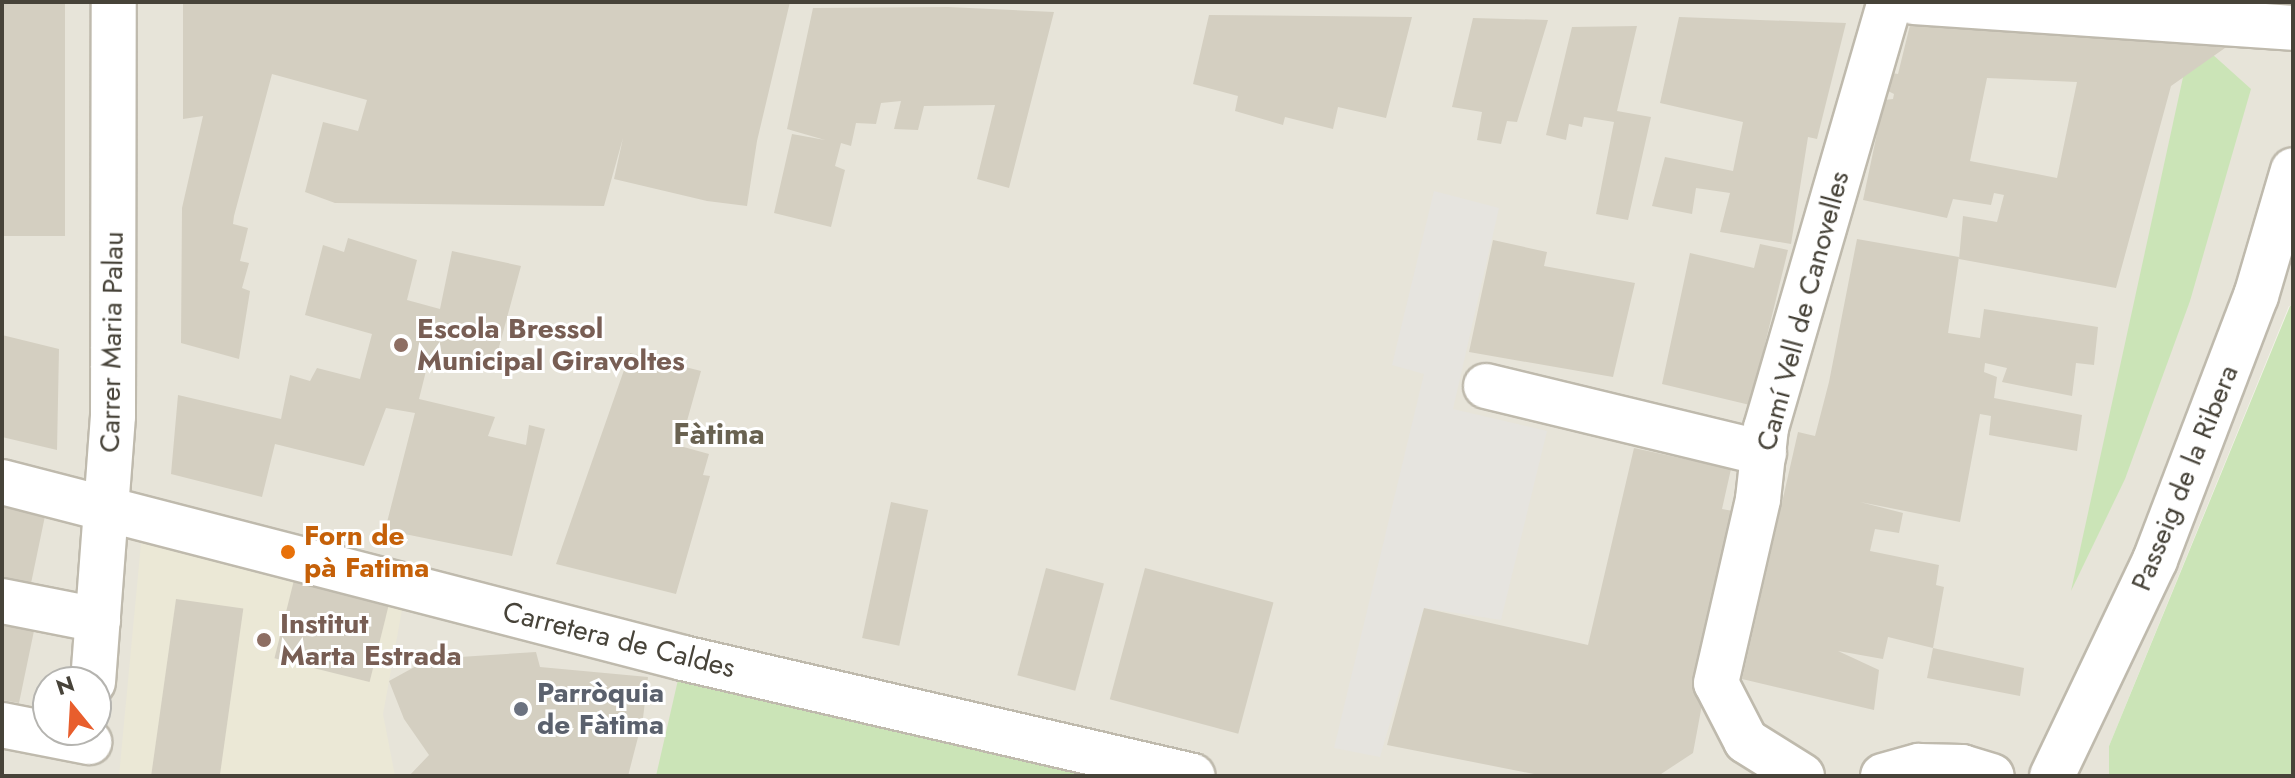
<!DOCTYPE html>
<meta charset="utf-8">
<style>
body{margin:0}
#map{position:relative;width:2295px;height:778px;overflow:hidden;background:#f4f2ea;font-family:Jost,sans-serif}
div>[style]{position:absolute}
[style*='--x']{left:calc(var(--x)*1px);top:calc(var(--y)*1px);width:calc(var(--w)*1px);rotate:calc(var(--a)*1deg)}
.residential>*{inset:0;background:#e7e4d9}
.industrial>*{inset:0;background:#e6e4df}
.education>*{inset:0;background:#ebe8d6}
.green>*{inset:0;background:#cbe4b7}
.building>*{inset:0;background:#d4cfc1;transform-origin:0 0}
.roads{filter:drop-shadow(2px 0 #bfbaad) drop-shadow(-2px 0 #bfbaad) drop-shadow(0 2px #bfbaad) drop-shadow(0 -2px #bfbaad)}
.minor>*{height:44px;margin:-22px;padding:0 22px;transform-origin:22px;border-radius:22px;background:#fff}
.dots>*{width:22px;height:22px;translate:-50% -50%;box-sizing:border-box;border:4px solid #fff;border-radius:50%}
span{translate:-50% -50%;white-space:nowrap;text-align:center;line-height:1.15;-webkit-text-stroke:6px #fff;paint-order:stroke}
.street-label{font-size:28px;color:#474339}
.education-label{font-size:28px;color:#785e54;font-weight:700}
.left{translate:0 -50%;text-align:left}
.food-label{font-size:28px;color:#c56008;font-weight:700}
.worship-label{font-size:28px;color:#5b616d;font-weight:700}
.neighbourhood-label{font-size:30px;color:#696251;font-weight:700}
.frame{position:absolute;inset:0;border:4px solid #474339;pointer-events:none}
.north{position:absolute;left:32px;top:666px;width:80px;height:80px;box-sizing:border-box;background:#fff;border:2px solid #b5b4b0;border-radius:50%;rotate:342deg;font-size:22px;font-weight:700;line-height:32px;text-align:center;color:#474339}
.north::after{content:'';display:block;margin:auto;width:28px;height:36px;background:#e85e2d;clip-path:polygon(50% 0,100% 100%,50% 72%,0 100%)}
</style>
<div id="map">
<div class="residential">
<i style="clip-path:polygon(evenodd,2px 2px,2293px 2px,2293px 306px,2289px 306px,2109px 746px,2109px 776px,2px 776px,2px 2px,48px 682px,96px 682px,96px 730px,48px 730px,48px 682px)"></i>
</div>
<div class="industrial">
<i style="clip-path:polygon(1434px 191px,1499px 208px,1453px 409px,1547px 431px,1501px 620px,1424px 608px,1380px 757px,1334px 748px,1424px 374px,1392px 365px)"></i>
</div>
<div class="education">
<i style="clip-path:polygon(142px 533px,404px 599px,383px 714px,395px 776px,119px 776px)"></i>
</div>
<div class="green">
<i style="clip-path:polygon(2192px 36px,2251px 89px,2190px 301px,2125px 479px,2071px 591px)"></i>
<i style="clip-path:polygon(2290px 306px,2293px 306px,2293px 776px,2109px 776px,2109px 746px)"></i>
<i style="clip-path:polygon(683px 658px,1193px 776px,656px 776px)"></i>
</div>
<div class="building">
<i style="left:2px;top:2px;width:63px;height:234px"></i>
<i style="clip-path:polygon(183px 2px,764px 3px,790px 2px,757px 141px,747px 206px,707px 201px,614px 179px,623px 138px,604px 206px,335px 203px,305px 192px,323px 122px,358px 131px,367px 100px,272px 74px,234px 216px,233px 224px,248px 228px,240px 261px,249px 263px,242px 288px,250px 291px,239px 359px,181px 343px,182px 208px,203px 116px,183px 119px)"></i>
<i style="clip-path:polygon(948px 7px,1054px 12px,1009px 188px,977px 179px,995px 105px,924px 106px,918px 130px,894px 129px,901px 101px,881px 103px,876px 124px,856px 123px,851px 146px,841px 143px,835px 166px,845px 170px,831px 227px,774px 213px,792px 134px,825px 140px,787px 129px,813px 8px)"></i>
<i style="clip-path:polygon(1209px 15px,1412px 17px,1386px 118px,1338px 107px,1333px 129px,1285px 117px,1283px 125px,1235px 111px,1238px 96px,1193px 84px)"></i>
<i style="clip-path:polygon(1679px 17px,1846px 23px,1817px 139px,1808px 137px,1791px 244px,1720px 232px,1730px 193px,1696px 188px,1692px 214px,1652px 206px,1665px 157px,1733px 171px,1743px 122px,1660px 103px)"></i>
<i style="clip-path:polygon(evenodd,1912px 17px,2259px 24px,2171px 86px,2116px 288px,1959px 259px,1963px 216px,1997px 222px,2004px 195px,1994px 193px,1991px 205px,1953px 199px,1947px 218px,1863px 200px,1884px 100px,1893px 99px,1894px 94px,1888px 91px,1892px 73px,1898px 74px,1912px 17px,1987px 78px,2077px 82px,2057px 178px,1970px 161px,1987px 78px)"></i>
<i style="clip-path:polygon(1473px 18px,1548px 20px,1517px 122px,1507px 121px,1501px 144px,1477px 140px,1482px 112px,1452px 107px)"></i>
<i style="clip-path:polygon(1637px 26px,1617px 111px,1651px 117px,1628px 220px,1596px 214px,1614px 122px,1584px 117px,1582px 127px,1569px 124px,1566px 140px,1546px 135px,1572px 27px)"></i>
<i style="clip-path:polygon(348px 238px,417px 260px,407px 300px,440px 309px,452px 251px,521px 266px,492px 373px,430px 355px,419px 399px,495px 417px,488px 436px,526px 445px,529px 425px,545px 429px,512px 556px,385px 530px,415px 413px,386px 408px,364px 466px,275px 444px,262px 497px,171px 474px,178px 395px,281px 419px,290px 375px,310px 381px,317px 368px,360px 379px,372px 334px,305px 315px,323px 245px,344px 252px)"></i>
<i style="clip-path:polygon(1857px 239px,1959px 257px,1948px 333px,1980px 338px,1984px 309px,2098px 327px,2094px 365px,2076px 363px,2072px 396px,2002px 382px,2007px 368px,1985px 363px,1984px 372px,1997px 377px,1994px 398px,2082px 415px,2077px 451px,1989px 435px,1991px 416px,1980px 414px,1960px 522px,1860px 502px,1903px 513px,1899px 533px,1875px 529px,1870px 551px,1939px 565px,1936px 585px,1944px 587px,1933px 648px,2024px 668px,2020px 696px,1927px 678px,1933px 648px,1888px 637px,1883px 659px,1838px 651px,1879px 670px,1874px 710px,1742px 679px,1798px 432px,1815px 436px,1829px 382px)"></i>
<i style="clip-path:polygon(1493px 240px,1547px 252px,1544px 266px,1635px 283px,1613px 377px,1469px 352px)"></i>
<i style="clip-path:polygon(1760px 244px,1788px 250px,1750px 405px,1662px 384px,1690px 253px,1754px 268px)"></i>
<i style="clip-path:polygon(2px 335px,59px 349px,57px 450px,2px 437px)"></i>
<i style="clip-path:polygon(630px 353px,701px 371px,680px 446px,709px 454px,703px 475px,710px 476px,676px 594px,556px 564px)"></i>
<i style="clip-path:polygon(1634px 448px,1731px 469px,1722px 509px,1738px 512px,1693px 753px,1658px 776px,1544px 776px,1387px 745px,1424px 608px,1588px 645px)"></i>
<i style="left:891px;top:502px;width:38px;height:139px;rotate:12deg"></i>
<i style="clip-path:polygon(2px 507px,45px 516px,29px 593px,2px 588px)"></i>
<i style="left:1046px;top:568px;width:60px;height:111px;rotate:15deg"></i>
<i style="left:1145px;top:568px;width:133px;height:136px;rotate:15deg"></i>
<i style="left:296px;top:572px;width:98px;height:89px;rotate:14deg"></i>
<i style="left:176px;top:599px;width:68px;height:179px;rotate:8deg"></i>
<i style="clip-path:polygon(2px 622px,35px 626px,19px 703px,2px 700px)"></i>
<i style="clip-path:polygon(536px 652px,540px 667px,648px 677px,643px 718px,628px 776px,409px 776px,429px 755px,404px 719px,389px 681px,429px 659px)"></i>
</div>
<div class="roads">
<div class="minor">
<i style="--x:1914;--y:2;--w:380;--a:3.9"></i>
<i style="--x:1486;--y:386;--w:286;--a:13.6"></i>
<i style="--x:2;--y:482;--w:703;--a:14.49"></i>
<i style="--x:683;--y:658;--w:523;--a:13.03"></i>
<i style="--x:2;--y:601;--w:98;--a:11.2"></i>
<i style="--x:93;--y:682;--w:267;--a:-85.7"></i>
<i style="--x:113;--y:416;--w:414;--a:-89.9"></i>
<i style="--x:2;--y:725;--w:89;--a:11.1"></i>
<i style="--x:1802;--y:776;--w:66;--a:-148"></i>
<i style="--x:1746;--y:741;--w:65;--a:-117.3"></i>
<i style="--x:1716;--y:683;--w:189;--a:-77.1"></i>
<i style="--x:1758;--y:499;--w:71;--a:-83.6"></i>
<i style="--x:1766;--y:428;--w:444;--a:-73.8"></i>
<i style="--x:1883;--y:776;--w:37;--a:-16"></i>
<i style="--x:1919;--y:766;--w:43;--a:1.3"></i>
<i style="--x:1962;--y:767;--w:31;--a:17"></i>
<i style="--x:2052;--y:776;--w:239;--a:-64.5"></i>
<i style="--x:2155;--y:560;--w:283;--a:-69.1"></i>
<i style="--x:2256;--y:296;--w:131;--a:-73.6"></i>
</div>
</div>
<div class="dots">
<i style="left:401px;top:345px;background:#8d6e63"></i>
<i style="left:288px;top:552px;background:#e8710a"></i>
<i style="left:264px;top:640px;background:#8d6e63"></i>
<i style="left:521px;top:709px;background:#6b7280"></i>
</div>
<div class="street-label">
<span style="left:1803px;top:311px;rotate:-75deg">Camí Vell de Canovelles</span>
<span style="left:112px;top:342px;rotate:-89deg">Carrer Maria Palau</span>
<span style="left:2185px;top:478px;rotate:-68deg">Passeig de la Ribera</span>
<span style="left:619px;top:640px;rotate:14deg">Carretera de Caldes</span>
</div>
<div class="education-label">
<span class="left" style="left:417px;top:345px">Escola Bressol<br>Municipal Giravoltes</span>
<span class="left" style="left:280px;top:640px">Institut<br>Marta Estrada</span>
</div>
<div class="food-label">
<span class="left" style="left:304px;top:552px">Forn de<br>pà Fatima</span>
</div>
<div class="worship-label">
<span class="left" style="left:537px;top:709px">Parròquia<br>de Fàtima</span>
</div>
<div class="neighbourhood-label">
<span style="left:719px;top:434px">Fàtima</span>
</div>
<div class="frame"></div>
<div class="north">N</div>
</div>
